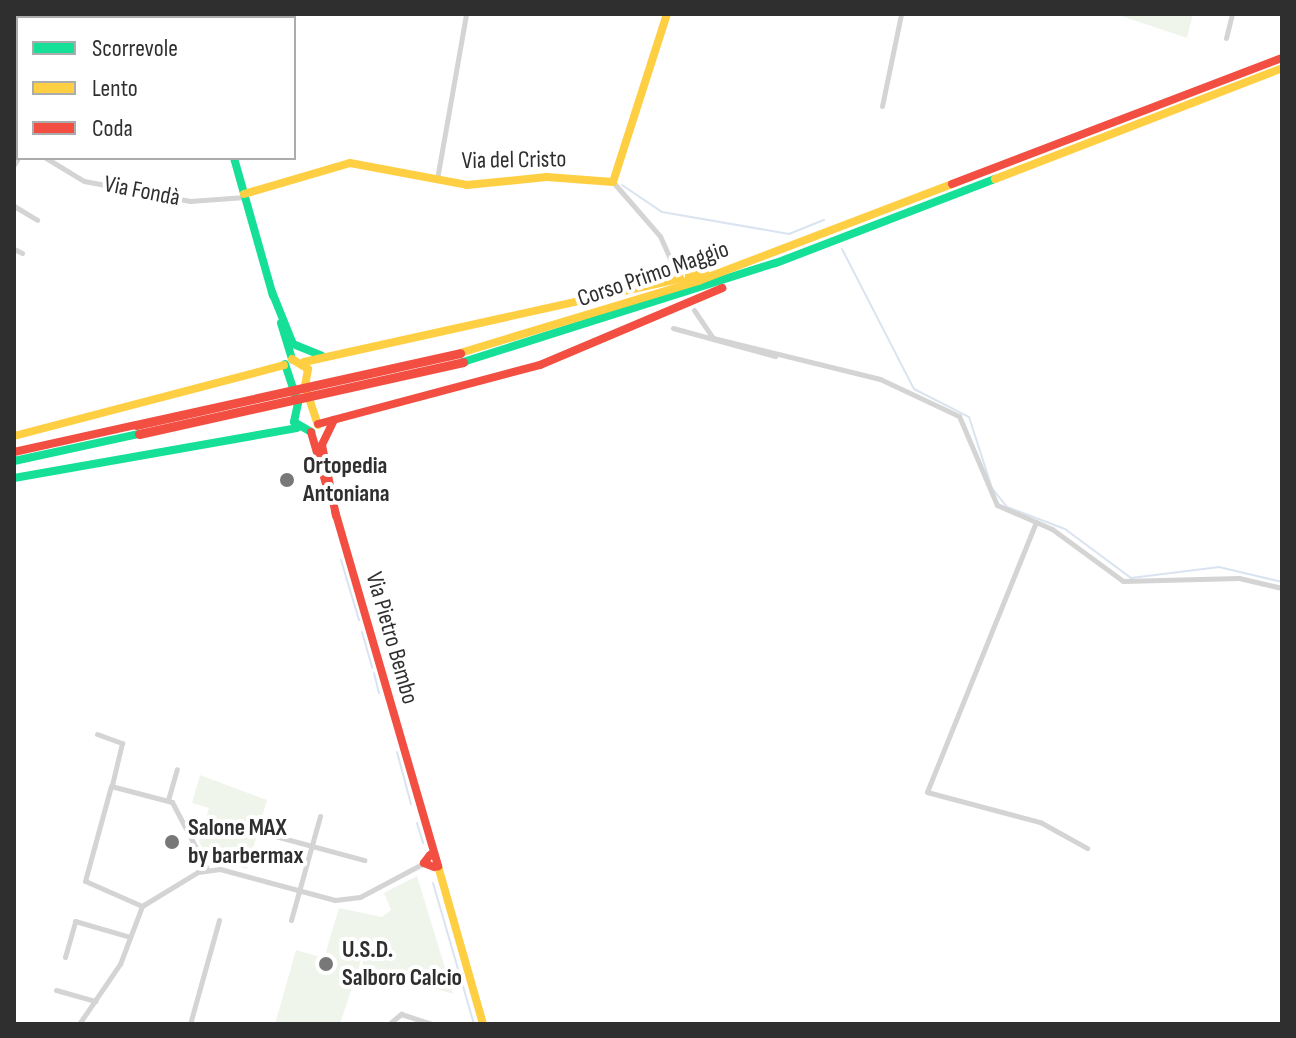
<!DOCTYPE html>
<meta charset="utf-8">
<style>
body{margin:0}
#map{position:relative;width:1296px;height:1038px;overflow:hidden;background:#fff;font-family:"Sofia Sans Condensed",sans-serif}
div>[style]{position:absolute}
[style*='--x']{left:calc(var(--x)*1px);top:calc(var(--y)*1px);width:calc(var(--w)*1px);rotate:calc(var(--a)*1deg)}
.green>*{inset:0;background:#f0f5ec}
.stream>*{height:2px;margin:-1px;padding:0 1px;transform-origin:1px;border-radius:1px;background:#dae4f1}
.street>*{height:5px;margin:-2.5px;padding:0 2.5px;transform-origin:2.5px;border-radius:2.5px;background:#d4d4d4}
.fast>*{height:8px;margin:-4px;padding:0 4px;transform-origin:4px;border-radius:4px;background:#16e098}
.slow>*{height:8px;margin:-4px;padding:0 4px;transform-origin:4px;border-radius:4px;background:#ffcf43}
.jam>*{height:8px;margin:-4px;padding:0 4px;transform-origin:4px;border-radius:4px;background:#f24e42}
.jam-bridge>*{height:9px;margin:-4.5px;padding:0 4.5px;transform-origin:4.5px;border-radius:4.5px;background:#f24e42}
.dots>*{width:22px;height:22px;translate:-50% -50%;box-sizing:border-box;border:4px solid #fff;border-radius:50%}
span{translate:-50% -50%;white-space:nowrap;text-align:center;line-height:1.15;-webkit-text-stroke:8px #fff;paint-order:stroke}
.street-label{font-size:24px;color:#2f2f2f}
.poi-label{font-size:24px;color:#2f2f2f;font-weight:700}
.left{translate:0 -50%;text-align:left}
.frame{position:absolute;inset:0;border:16px solid #2f2f2f;pointer-events:none}
.legend{position:absolute;left:16px;top:16px;width:280px;height:144px;box-sizing:border-box;background:#fff;border:2px solid #acacac;margin:0;padding:10px 14px;list-style:none;font-size:24px;color:#2f2f2f}
.legend li{display:flex;align-items:center;gap:16px;height:40px}
.legend b{width:40px;border:2px solid #acacac}
</style>
<div id="map">
<div class="green">
<i style="clip-path:polygon(1115px 14px,1193px 14px,1187px 38px)"></i>
<i style="clip-path:polygon(200px 775px,267px 800px,247px 869px,209px 858px,199px 842px,209px 808px,192px 803px)"></i>
<i style="clip-path:polygon(417px 876px,453px 994px,362px 966px,366px 945px,340px 1024px,275px 1024px,296px 950px,324px 958px,339px 908px,382px 917px,391px 910px,384px 893px)"></i>
</div>
<div class="stream">
<i style="--x:622;--y:185;--w:48;--a:34"></i>
<i style="--x:662;--y:212;--w:129;--a:9.8"></i>
<i style="--x:789;--y:234;--w:38;--a:-22"></i>
<i style="--x:842;--y:249;--w:157;--a:62.8"></i>
<i style="--x:914;--y:389;--w:62;--a:27"></i>
<i style="--x:969;--y:417;--w:75;--a:72.1"></i>
<i style="--x:992;--y:488;--w:24;--a:52"></i>
<i style="--x:1007;--y:507;--w:62;--a:20.8"></i>
<i style="--x:1065;--y:529;--w:82;--a:36.6"></i>
<i style="--x:1131;--y:578;--w:89;--a:-7.1"></i>
<i style="--x:1219;--y:567;--w:65;--a:13.4"></i>
<i style="--x:341;--y:560;--w:63;--a:73.3"></i>
<i style="--x:362;--y:632;--w:37;--a:74"></i>
<i style="--x:374;--y:673;--w:21;--a:76"></i>
<i style="--x:397;--y:752;--w:54;--a:74.9"></i>
<i style="--x:417;--y:823;--w:21;--a:73"></i>
<i style="--x:433;--y:883;--w:147;--a:73.8"></i>
</div>
<div class="street">
<i style="--x:101;--y:18;--w:4;--a:-90"></i>
<i style="--x:1226;--y:38;--w:25;--a:-76"></i>
<i style="--x:882;--y:106;--w:94;--a:-78.3"></i>
<i style="--x:46;--y:158;--w:44;--a:31.2"></i>
<i style="--x:84;--y:181;--w:108;--a:10.7"></i>
<i style="--x:190;--y:201;--w:55;--a:-4.2"></i>
<i style="--x:14;--y:165;--w:8;--a:-60"></i>
<i style="--x:437;--y:179;--w:168;--a:-80"></i>
<i style="--x:613;--y:182;--w:72;--a:49"></i>
<i style="--x:660;--y:236;--w:39;--a:66"></i>
<i style="--x:14;--y:206;--w:27;--a:31"></i>
<i style="--x:14;--y:249;--w:9;--a:27"></i>
<i style="--x:694;--y:310;--w:34;--a:56"></i>
<i style="--x:713;--y:338;--w:172;--a:13.8"></i>
<i style="--x:880;--y:379;--w:87;--a:25.1"></i>
<i style="--x:959;--y:416;--w:97;--a:66.9"></i>
<i style="--x:997;--y:505;--w:60;--a:23.6"></i>
<i style="--x:1052;--y:529;--w:88;--a:36.2"></i>
<i style="--x:1123;--y:581;--w:116;--a:-1.5"></i>
<i style="--x:1239;--y:578;--w:44;--a:13.1"></i>
<i style="--x:673;--y:328;--w:106;--a:15.4"></i>
<i style="--x:1036;--y:522;--w:291;--a:112"></i>
<i style="--x:927;--y:792;--w:117;--a:14.9"></i>
<i style="--x:1040;--y:822;--w:54;--a:29"></i>
<i style="--x:97;--y:734;--w:27;--a:20"></i>
<i style="--x:122;--y:743;--w:43;--a:103.4"></i>
<i style="--x:168;--y:800;--w:32;--a:-74"></i>
<i style="--x:264;--y:833;--w:104;--a:15.1"></i>
<i style="--x:142;--y:906;--w:62;--a:-156.3"></i>
<i style="--x:85;--y:881;--w:98;--a:-74.7"></i>
<i style="--x:111;--y:786;--w:63;--a:14.7"></i>
<i style="--x:172;--y:802;--w:76;--a:62.4"></i>
<i style="--x:291;--y:920;--w:108;--a:-74.4"></i>
<i style="--x:65;--y:957;--w:37;--a:-74"></i>
<i style="--x:75;--y:921;--w:57;--a:16.2"></i>
<i style="--x:56;--y:990;--w:41;--a:15.8"></i>
<i style="--x:79;--y:1024;--w:73;--a:-55.7"></i>
<i style="--x:120;--y:964;--w:62;--a:-69.2"></i>
<i style="--x:142;--y:906;--w:66;--a:-31.3"></i>
<i style="--x:198;--y:872;--w:22;--a:-8"></i>
<i style="--x:220;--y:869;--w:119;--a:15.1"></i>
<i style="--x:335;--y:900;--w:25;--a:-7"></i>
<i style="--x:360;--y:897;--w:72;--a:-28"></i>
<i style="--x:190;--y:1024;--w:108;--a:-74.4"></i>
<i style="--x:389;--y:1024;--w:16;--a:-40"></i>
<i style="--x:401;--y:1014;--w:33;--a:18"></i>
</div>
<div class="fast">
<i style="--x:234;--y:158;--w:143;--a:74.2"></i>
<i style="--x:272;--y:292;--w:56;--a:68"></i>
<i style="--x:293;--y:344;--w:31;--a:22"></i>
<i style="--x:281;--y:323;--w:38;--a:73"></i>
<i style="--x:463;--y:362;--w:328;--a:-17.6"></i>
<i style="--x:776;--y:263;--w:235;--a:-21"></i>
<i style="--x:285;--y:364;--w:41;--a:71.6"></i>
<i style="--x:298;--y:403;--w:19;--a:102"></i>
<i style="--x:294;--y:422;--w:20;--a:30"></i>
<i style="--x:14;--y:461;--w:128;--a:-12.2"></i>
<i style="--x:14;--y:478;--w:287;--a:-10"></i>
</div>
<div class="slow">
<i style="--x:193;--y:14;--w:4;--a:63"></i>
<i style="--x:995;--y:179;--w:308;--a:-21.1"></i>
<i style="--x:244;--y:194;--w:110;--a:-16.3"></i>
<i style="--x:350;--y:163;--w:119;--a:10.6"></i>
<i style="--x:467;--y:185;--w:80;--a:-5.7"></i>
<i style="--x:547;--y:177;--w:66;--a:4.3"></i>
<i style="--x:613;--y:182;--w:176;--a:-72.2"></i>
<i style="--x:460;--y:353;--w:249;--a:-16.8"></i>
<i style="--x:698;--y:281;--w:272;--a:-20.9"></i>
<i style="--x:292;--y:359;--w:19;--a:32"></i>
<i style="--x:308;--y:369;--w:17;--a:100"></i>
<i style="--x:305;--y:386;--w:41;--a:71.6"></i>
<i style="--x:304;--y:362;--w:411;--a:-12.5"></i>
<i style="--x:14;--y:436;--w:279;--a:-14.7"></i>
<i style="--x:438;--y:866;--w:164;--a:74.1"></i>
</div>
<div class="jam">
<i style="--x:952;--y:184;--w:353;--a:-20.9"></i>
<i style="--x:334;--y:420;--w:28;--a:116"></i>
<i style="--x:322;--y:445;--w:72;--a:78.8"></i>
<i style="--x:318;--y:424;--w:230;--a:-14.9"></i>
<i style="--x:540;--y:365;--w:198;--a:-22.9"></i>
<i style="--x:311;--y:432;--w:54;--a:73.9"></i>
<i style="--x:14;--y:452;--w:125;--a:-12.5"></i>
<i style="--x:335;--y:511;--w:370;--a:73.8"></i>
<i style="--x:430;--y:855;--w:10;--a:127"></i>
<i style="--x:424;--y:863;--w:11;--a:22"></i>
</div>
<div class="jam-bridge">
<i style="--x:136;--y:425;--w:332;--a:-12.5"></i>
<i style="--x:139;--y:434;--w:332;--a:-12.5"></i>
</div>
<div class="dots">
<i style="left:287px;top:480px;background:#787878"></i>
<i style="left:172px;top:842px;background:#787878"></i>
<i style="left:326px;top:964px;background:#787878"></i>
</div>
<div class="street-label">
<span style="left:514px;top:160px;rotate:-1deg">Via del Cristo</span>
<span style="left:142px;top:191px;rotate:11deg">Via Fondà</span>
<span style="left:653px;top:274px;rotate:-19deg">Corso Primo Maggio</span>
<span style="left:392px;top:638px;rotate:74deg">Via Pietro Bembo</span>
</div>
<div class="poi-label">
<span class="left" style="left:303px;top:480px">Ortopedia<br>Antoniana</span>
<span class="left" style="left:188px;top:842px">Salone MAX<br>by barbermax</span>
<span class="left" style="left:342px;top:964px">U.S.D.<br>Salboro Calcio</span>
</div>
<div class="frame"></div>
<ul class="legend">
<li><b style="height:10px;background:#16e098"></b>Scorrevole</li>
<li><b style="height:10px;background:#ffcf43"></b>Lento</li>
<li><b style="height:10px;background:#f24e42"></b>Coda</li>
</ul>
</div>
